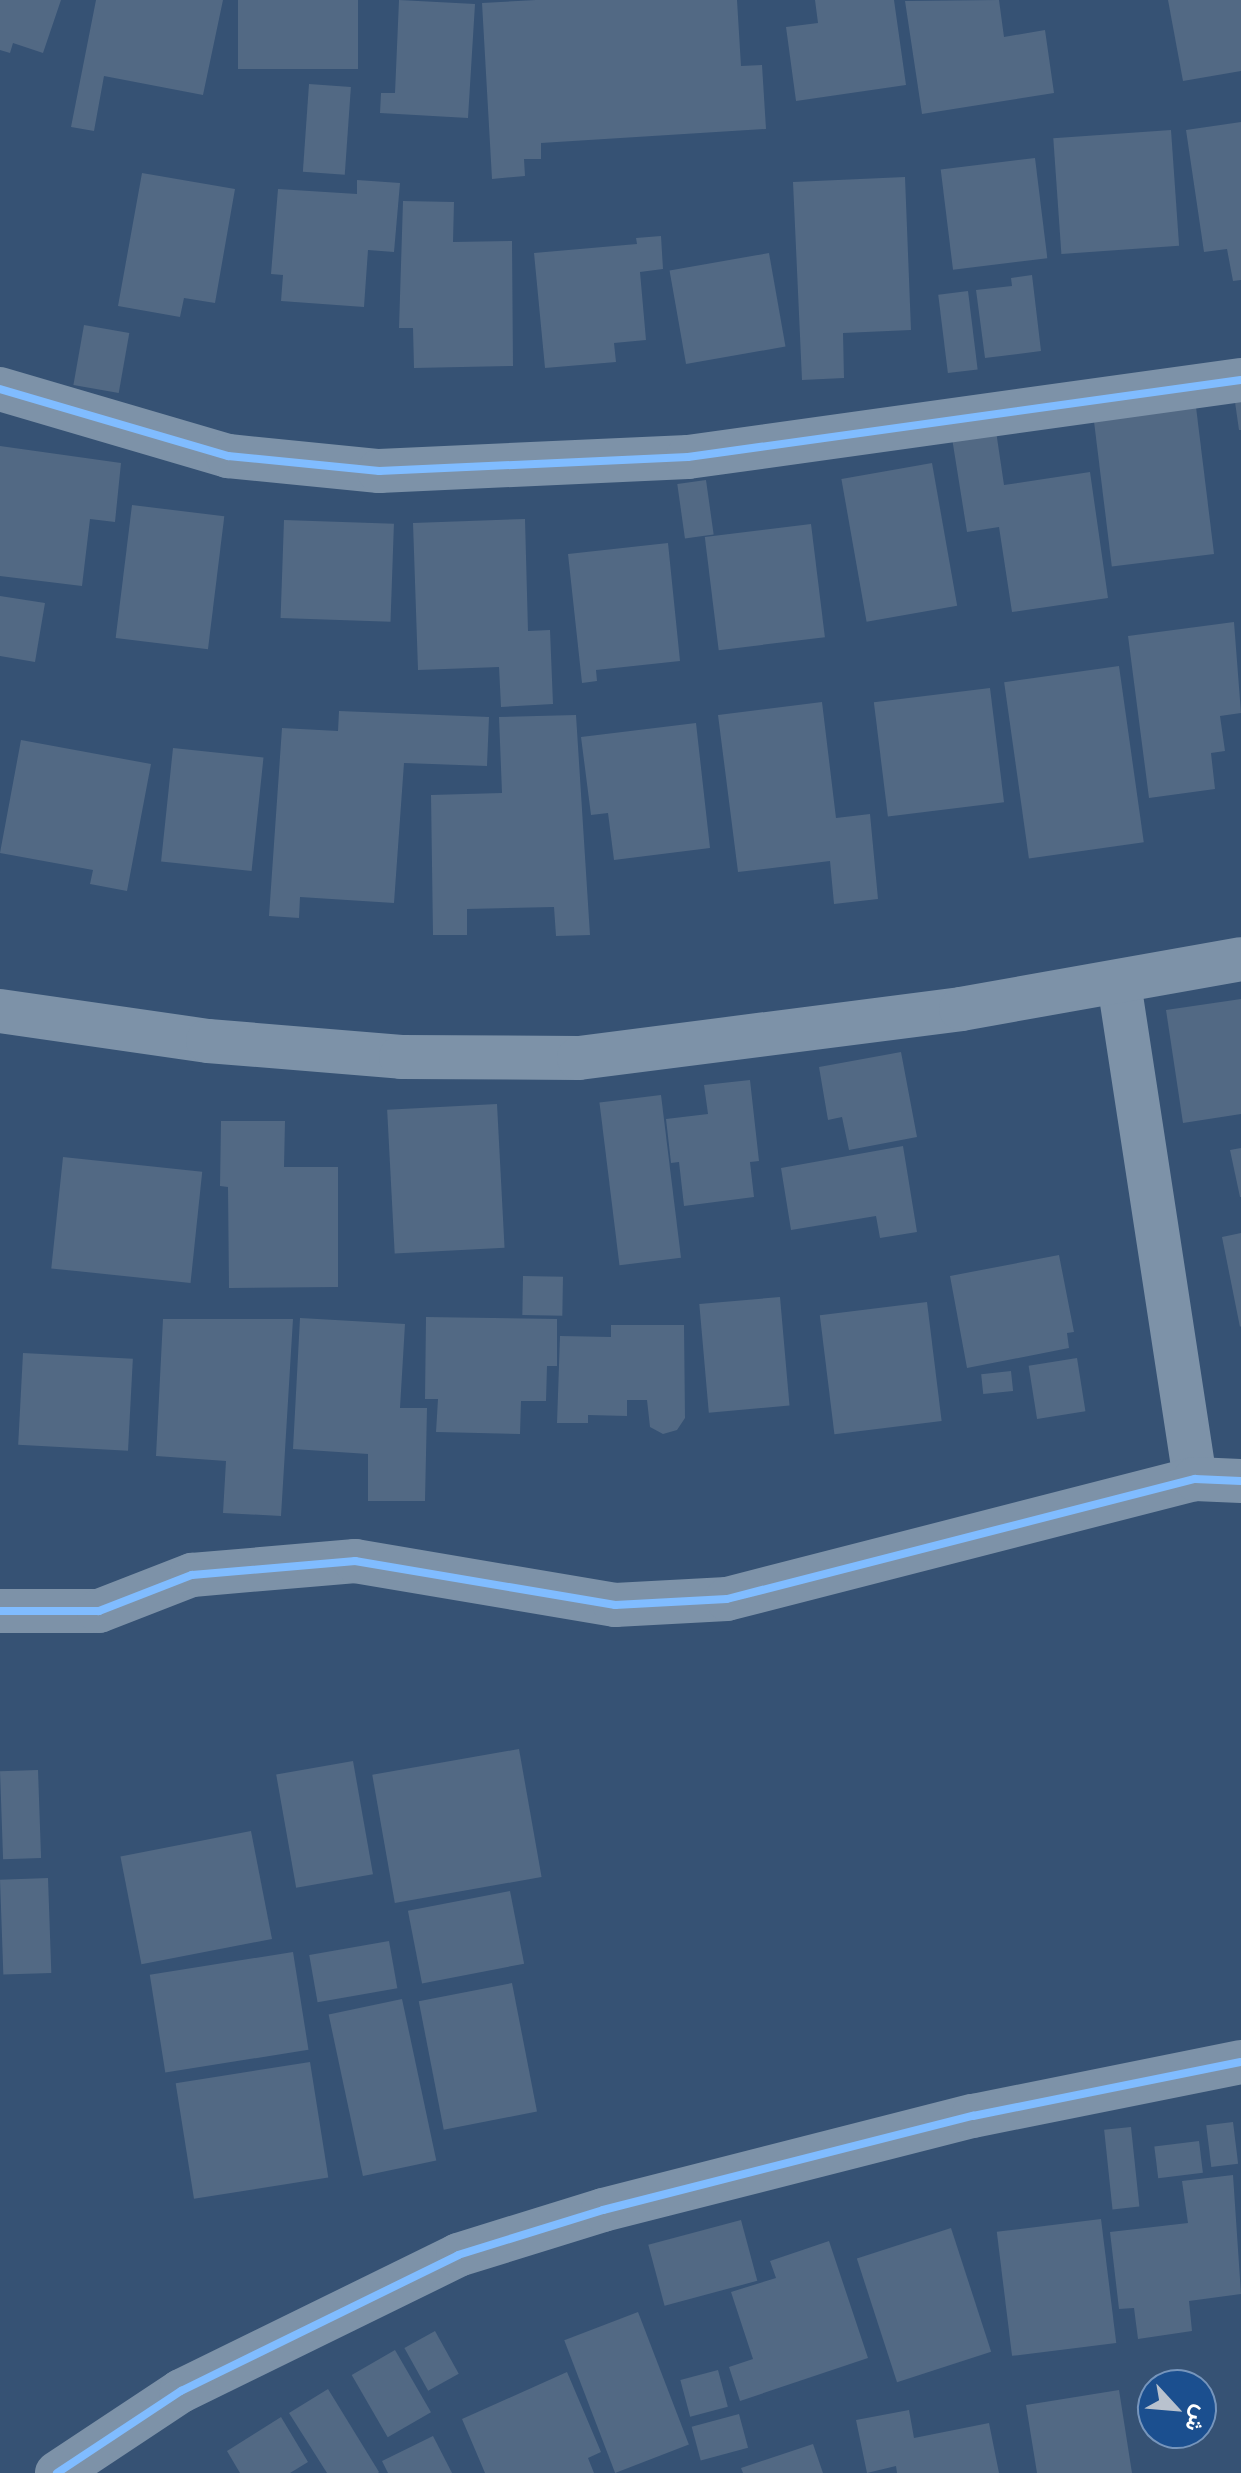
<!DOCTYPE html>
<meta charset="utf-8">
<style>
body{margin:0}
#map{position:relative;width:1241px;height:2473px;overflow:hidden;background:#365274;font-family:"Source Sans 3",Vazirmatn,sans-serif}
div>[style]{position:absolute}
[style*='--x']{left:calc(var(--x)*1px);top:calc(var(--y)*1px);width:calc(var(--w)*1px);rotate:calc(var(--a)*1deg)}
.building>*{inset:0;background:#526984;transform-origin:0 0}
.minor>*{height:44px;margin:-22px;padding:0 22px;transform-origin:22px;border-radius:22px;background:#7d92a8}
.cycleway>*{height:8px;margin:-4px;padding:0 4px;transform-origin:4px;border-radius:4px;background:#80bcff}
span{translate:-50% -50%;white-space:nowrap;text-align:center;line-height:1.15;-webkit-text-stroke:6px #1b4f8f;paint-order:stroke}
.north{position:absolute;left:1137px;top:2369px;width:80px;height:80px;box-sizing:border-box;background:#1b4f8f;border:2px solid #7695bc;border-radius:50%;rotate:116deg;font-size:22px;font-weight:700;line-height:32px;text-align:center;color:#fff}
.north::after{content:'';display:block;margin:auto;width:28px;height:36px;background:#b9c2ce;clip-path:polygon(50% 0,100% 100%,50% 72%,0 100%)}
</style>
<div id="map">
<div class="building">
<i style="clip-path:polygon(0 0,61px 0,43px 53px,13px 43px,10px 53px,0 50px)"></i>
<i style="clip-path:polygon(96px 0,223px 0,203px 95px,104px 76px,94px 131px,71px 127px)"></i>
<i style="left:238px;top:0;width:120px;height:69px"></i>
<i style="clip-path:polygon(399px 0,475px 4px,468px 118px,380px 113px,381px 93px,395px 93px)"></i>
<i style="clip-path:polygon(536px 0,737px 0,741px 66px,762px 65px,766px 129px,541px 143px,541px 159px,524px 159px,525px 176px,492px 179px,482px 3px)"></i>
<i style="clip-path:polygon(815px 0,894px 0,906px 85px,796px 101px,786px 27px,818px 23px)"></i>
<i style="clip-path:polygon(999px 0,1004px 37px,1045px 30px,1054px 93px,922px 114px,905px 1px)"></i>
<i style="clip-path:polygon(1168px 0,1241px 0,1241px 71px,1183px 81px)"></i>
<i style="left:309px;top:84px;width:42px;height:88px;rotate:4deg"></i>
<i style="clip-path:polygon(1241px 122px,1241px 280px,1233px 281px,1227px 249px,1204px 252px,1186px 130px)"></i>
<i style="left:1171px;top:130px;width:116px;height:118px;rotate:86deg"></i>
<i style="left:1035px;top:158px;width:101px;height:95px;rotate:83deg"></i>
<i style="clip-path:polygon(142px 173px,235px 189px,215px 303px,184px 298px,180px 317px,118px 306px)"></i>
<i style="clip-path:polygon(905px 177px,911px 330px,843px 333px,844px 378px,802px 380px,793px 182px)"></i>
<i style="clip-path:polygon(357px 180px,400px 183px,394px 252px,368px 250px,364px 307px,281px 301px,283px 275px,271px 274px,278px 189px,357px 194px)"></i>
<i style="clip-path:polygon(403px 201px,454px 202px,453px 242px,512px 241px,513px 366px,414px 368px,413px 328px,399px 328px)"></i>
<i style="clip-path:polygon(661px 236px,663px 269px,640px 272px,646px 340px,614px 343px,616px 362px,545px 368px,534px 253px,637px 244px,636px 238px)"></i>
<i style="left:769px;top:253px;width:95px;height:101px;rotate:80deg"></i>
<i style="clip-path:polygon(1032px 275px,1041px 351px,985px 358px,976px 290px,1012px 286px,1011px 278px)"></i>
<i style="left:968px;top:291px;width:79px;height:30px;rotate:83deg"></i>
<i style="left:84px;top:325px;width:46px;height:61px;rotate:10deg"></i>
<i style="clip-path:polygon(1235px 402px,1241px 402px,1241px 430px,1239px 430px)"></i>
<i style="left:1196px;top:407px;width:148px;height:103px;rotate:83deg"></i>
<i style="clip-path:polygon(996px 431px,1004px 485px,1090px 472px,1108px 598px,1012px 612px,999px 527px,967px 532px,952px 438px)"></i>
<i style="clip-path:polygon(0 446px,121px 463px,115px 522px,90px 519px,82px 586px,0 576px)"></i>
<i style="left:932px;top:463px;width:145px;height:92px;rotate:80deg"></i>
<i style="left:706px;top:480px;width:55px;height:29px;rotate:82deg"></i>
<i style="left:132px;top:505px;width:93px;height:134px;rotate:7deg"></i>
<i style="clip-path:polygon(525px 519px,528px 631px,550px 630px,553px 704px,501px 707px,499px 667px,418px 670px,413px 523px)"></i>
<i style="left:284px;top:520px;width:110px;height:98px;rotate:2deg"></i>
<i style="left:811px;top:524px;width:114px;height:107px;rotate:83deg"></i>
<i style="clip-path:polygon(668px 543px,680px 661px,596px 670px,597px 681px,582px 683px,568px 554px)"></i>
<i style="clip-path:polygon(0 596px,45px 603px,35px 662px,0 656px)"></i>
<i style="clip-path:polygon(1234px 622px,1241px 713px,1220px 716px,1225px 751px,1211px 753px,1215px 789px,1149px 798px,1128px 636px)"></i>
<i style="left:1119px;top:666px;width:178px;height:116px;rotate:82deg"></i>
<i style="left:990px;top:688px;width:115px;height:117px;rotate:83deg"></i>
<i style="clip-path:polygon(822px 702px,836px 818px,870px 814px,878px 899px,834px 904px,830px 861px,738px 872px,718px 715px)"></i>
<i style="clip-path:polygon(339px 711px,489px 717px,487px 766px,404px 763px,394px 903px,300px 897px,299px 918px,269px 916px,282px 728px,338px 731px)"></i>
<i style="clip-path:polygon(576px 715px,590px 935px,556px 936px,554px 907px,467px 909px,467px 935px,433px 935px,431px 795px,502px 793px,499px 717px)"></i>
<i style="clip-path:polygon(696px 723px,710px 848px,614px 860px,608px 813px,591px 815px,581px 737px)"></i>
<i style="clip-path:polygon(21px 740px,151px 764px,127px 891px,90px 884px,93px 870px,0 853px)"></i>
<i style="left:173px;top:748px;width:91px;height:114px;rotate:6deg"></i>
<i style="clip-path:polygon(1241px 999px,1241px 1114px,1183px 1123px,1166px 1010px)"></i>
<i style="clip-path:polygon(901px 1052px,917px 1137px,849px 1150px,842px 1117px,828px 1120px,819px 1067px)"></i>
<i style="clip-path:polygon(750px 1080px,759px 1161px,750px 1162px,754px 1197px,684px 1206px,679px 1162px,671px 1163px,666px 1119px,708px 1114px,704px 1085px)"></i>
<i style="left:661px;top:1095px;width:164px;height:62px;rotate:83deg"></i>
<i style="left:497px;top:1104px;width:144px;height:110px;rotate:87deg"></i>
<i style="clip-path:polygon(221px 1121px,285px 1121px,284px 1167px,338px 1167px,338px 1287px,229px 1288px,228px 1187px,220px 1186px)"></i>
<i style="clip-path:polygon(903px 1146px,917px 1232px,880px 1238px,876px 1216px,791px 1230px,781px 1168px)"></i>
<i style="clip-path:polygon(1241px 1148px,1241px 1197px,1240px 1197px,1230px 1150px)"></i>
<i style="left:63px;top:1157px;width:140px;height:112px;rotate:6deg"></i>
<i style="clip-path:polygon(1241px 1233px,1241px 1326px,1240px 1327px,1222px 1237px)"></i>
<i style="clip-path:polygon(1059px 1255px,1074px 1332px,1067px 1333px,1069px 1348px,967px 1368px,950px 1276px)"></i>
<i style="left:523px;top:1276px;width:40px;height:39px;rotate:1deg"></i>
<i style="left:780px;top:1297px;width:109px;height:81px;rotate:85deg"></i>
<i style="left:927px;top:1302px;width:120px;height:108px;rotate:83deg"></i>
<i style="clip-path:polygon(426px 1317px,557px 1319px,557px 1366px,547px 1366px,546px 1401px,521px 1401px,520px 1434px,436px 1432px,438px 1399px,425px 1399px)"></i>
<i style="clip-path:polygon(300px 1318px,405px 1324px,400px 1408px,427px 1408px,425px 1501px,368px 1501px,368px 1454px,293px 1449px)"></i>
<i style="clip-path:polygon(163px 1319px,293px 1319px,281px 1516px,223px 1513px,226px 1461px,156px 1456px)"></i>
<i style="clip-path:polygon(611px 1325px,684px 1325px,685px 1418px,677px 1430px,663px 1434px,650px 1427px,647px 1400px,627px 1400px,627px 1416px,588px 1415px,588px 1423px,557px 1423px,560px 1336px,611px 1337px)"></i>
<i style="left:23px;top:1353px;width:110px;height:92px;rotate:3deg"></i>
<i style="left:1077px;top:1358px;width:54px;height:49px;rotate:81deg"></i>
<i style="left:1011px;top:1371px;width:20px;height:30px;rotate:84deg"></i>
<i style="left:519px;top:1749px;width:130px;height:149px;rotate:80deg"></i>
<i style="left:353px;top:1761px;width:115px;height:78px;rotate:80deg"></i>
<i style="left:38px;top:1770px;width:88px;height:38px;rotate:88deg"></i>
<i style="left:251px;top:1831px;width:110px;height:133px;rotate:79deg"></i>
<i style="left:48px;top:1878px;width:95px;height:48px;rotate:88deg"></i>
<i style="left:510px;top:1891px;width:74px;height:104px;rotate:79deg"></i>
<i style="left:389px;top:1941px;width:48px;height:81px;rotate:80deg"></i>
<i style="left:293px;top:1952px;width:99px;height:145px;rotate:81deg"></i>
<i style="left:512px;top:1983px;width:131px;height:95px;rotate:79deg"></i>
<i style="left:402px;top:1999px;width:165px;height:75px;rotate:78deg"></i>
<i style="left:310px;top:2062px;width:117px;height:136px;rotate:81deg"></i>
<i style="left:1233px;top:2122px;width:42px;height:27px;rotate:83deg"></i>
<i style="left:1131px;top:2127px;width:80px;height:27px;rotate:84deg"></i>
<i style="left:1199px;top:2141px;width:32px;height:45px;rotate:83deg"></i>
<i style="clip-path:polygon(1233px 2175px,1241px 2294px,1189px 2301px,1192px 2331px,1138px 2339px,1134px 2308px,1119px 2309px,1110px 2232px,1188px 2223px,1182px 2181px)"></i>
<i style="left:1101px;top:2219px;width:125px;height:105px;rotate:83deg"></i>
<i style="left:741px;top:2220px;width:63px;height:96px;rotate:75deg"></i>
<i style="left:951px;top:2228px;width:130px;height:99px;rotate:72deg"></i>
<i style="clip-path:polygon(829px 2241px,868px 2358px,740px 2401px,729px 2367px,753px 2359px,731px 2292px,776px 2278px,770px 2261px)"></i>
<i style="left:638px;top:2312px;width:142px;height:79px;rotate:69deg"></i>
<i style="left:435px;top:2331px;width:49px;height:35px;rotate:61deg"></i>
<i style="left:395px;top:2350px;width:72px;height:50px;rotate:60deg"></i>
<i style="left:718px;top:2370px;width:38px;height:39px;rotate:75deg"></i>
<i style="clip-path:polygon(567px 2372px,601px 2452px,588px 2458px,594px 2473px,485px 2473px,462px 2419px)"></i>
<i style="clip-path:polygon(328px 2389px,379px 2472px,378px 2473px,327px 2473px,289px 2413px)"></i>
<i style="clip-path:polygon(1119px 2390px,1132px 2473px,1037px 2473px,1026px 2405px)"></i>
<i style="clip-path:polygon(909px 2410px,914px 2438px,989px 2423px,999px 2473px,897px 2473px,896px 2466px,867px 2473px,856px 2420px)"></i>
<i style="left:739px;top:2414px;width:35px;height:49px;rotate:75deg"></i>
<i style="clip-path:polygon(281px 2417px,308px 2462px,290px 2473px,240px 2473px,227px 2451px)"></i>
<i style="clip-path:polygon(433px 2436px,452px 2473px,388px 2473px,382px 2461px)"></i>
<i style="clip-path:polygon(813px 2444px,823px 2473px,743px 2473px,741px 2468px)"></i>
</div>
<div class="minor">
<i style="--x:0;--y:389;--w:238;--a:16.4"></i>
<i style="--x:228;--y:456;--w:152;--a:5.7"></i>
<i style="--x:379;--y:471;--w:309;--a:-2.6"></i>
<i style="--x:688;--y:457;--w:558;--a:-7.93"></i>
<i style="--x:1119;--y:983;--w:502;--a:81.29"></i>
<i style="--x:0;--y:1011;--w:210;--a:8.2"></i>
<i style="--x:208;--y:1041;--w:194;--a:4.7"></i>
<i style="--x:401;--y:1057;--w:178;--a:0.3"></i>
<i style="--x:579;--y:1058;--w:385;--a:-7.3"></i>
<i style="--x:961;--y:1009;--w:284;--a:-10.1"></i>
<i style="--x:0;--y:1611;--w:99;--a:0"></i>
<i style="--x:99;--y:1611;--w:100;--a:-21.2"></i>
<i style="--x:192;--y:1575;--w:164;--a:-4.9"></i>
<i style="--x:355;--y:1561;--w:264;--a:9.6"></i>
<i style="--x:615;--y:1605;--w:112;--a:-3.1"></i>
<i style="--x:727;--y:1599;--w:483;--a:-14.4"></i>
<i style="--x:1195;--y:1479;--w:46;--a:2.5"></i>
<i style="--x:57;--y:2473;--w:149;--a:-33.5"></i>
<i style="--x:181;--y:2391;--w:309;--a:-26.1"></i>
<i style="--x:458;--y:2255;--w:152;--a:-17.2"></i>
<i style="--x:603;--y:2210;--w:382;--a:-14.3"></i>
<i style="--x:973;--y:2116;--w:273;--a:-11.4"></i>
</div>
<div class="cycleway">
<i style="--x:0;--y:389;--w:238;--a:16.4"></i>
<i style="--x:228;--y:456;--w:152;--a:5.7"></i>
<i style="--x:379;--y:471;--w:309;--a:-2.6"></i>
<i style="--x:688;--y:457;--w:558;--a:-7.93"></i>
<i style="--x:0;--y:1611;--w:99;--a:0"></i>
<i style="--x:99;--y:1611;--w:100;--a:-21.2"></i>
<i style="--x:192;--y:1575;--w:164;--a:-4.9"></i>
<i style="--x:355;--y:1561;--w:264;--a:9.6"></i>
<i style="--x:615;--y:1605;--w:112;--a:-3.1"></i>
<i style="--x:727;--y:1599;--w:483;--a:-14.4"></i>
<i style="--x:1195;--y:1479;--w:46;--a:2.5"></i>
<i style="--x:57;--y:2473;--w:149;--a:-33.5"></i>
<i style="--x:181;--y:2391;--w:309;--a:-26.1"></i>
<i style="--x:458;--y:2255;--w:152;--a:-17.2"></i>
<i style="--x:603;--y:2210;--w:382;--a:-14.3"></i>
<i style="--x:973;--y:2116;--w:273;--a:-11.4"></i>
</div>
<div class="north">ش</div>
</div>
